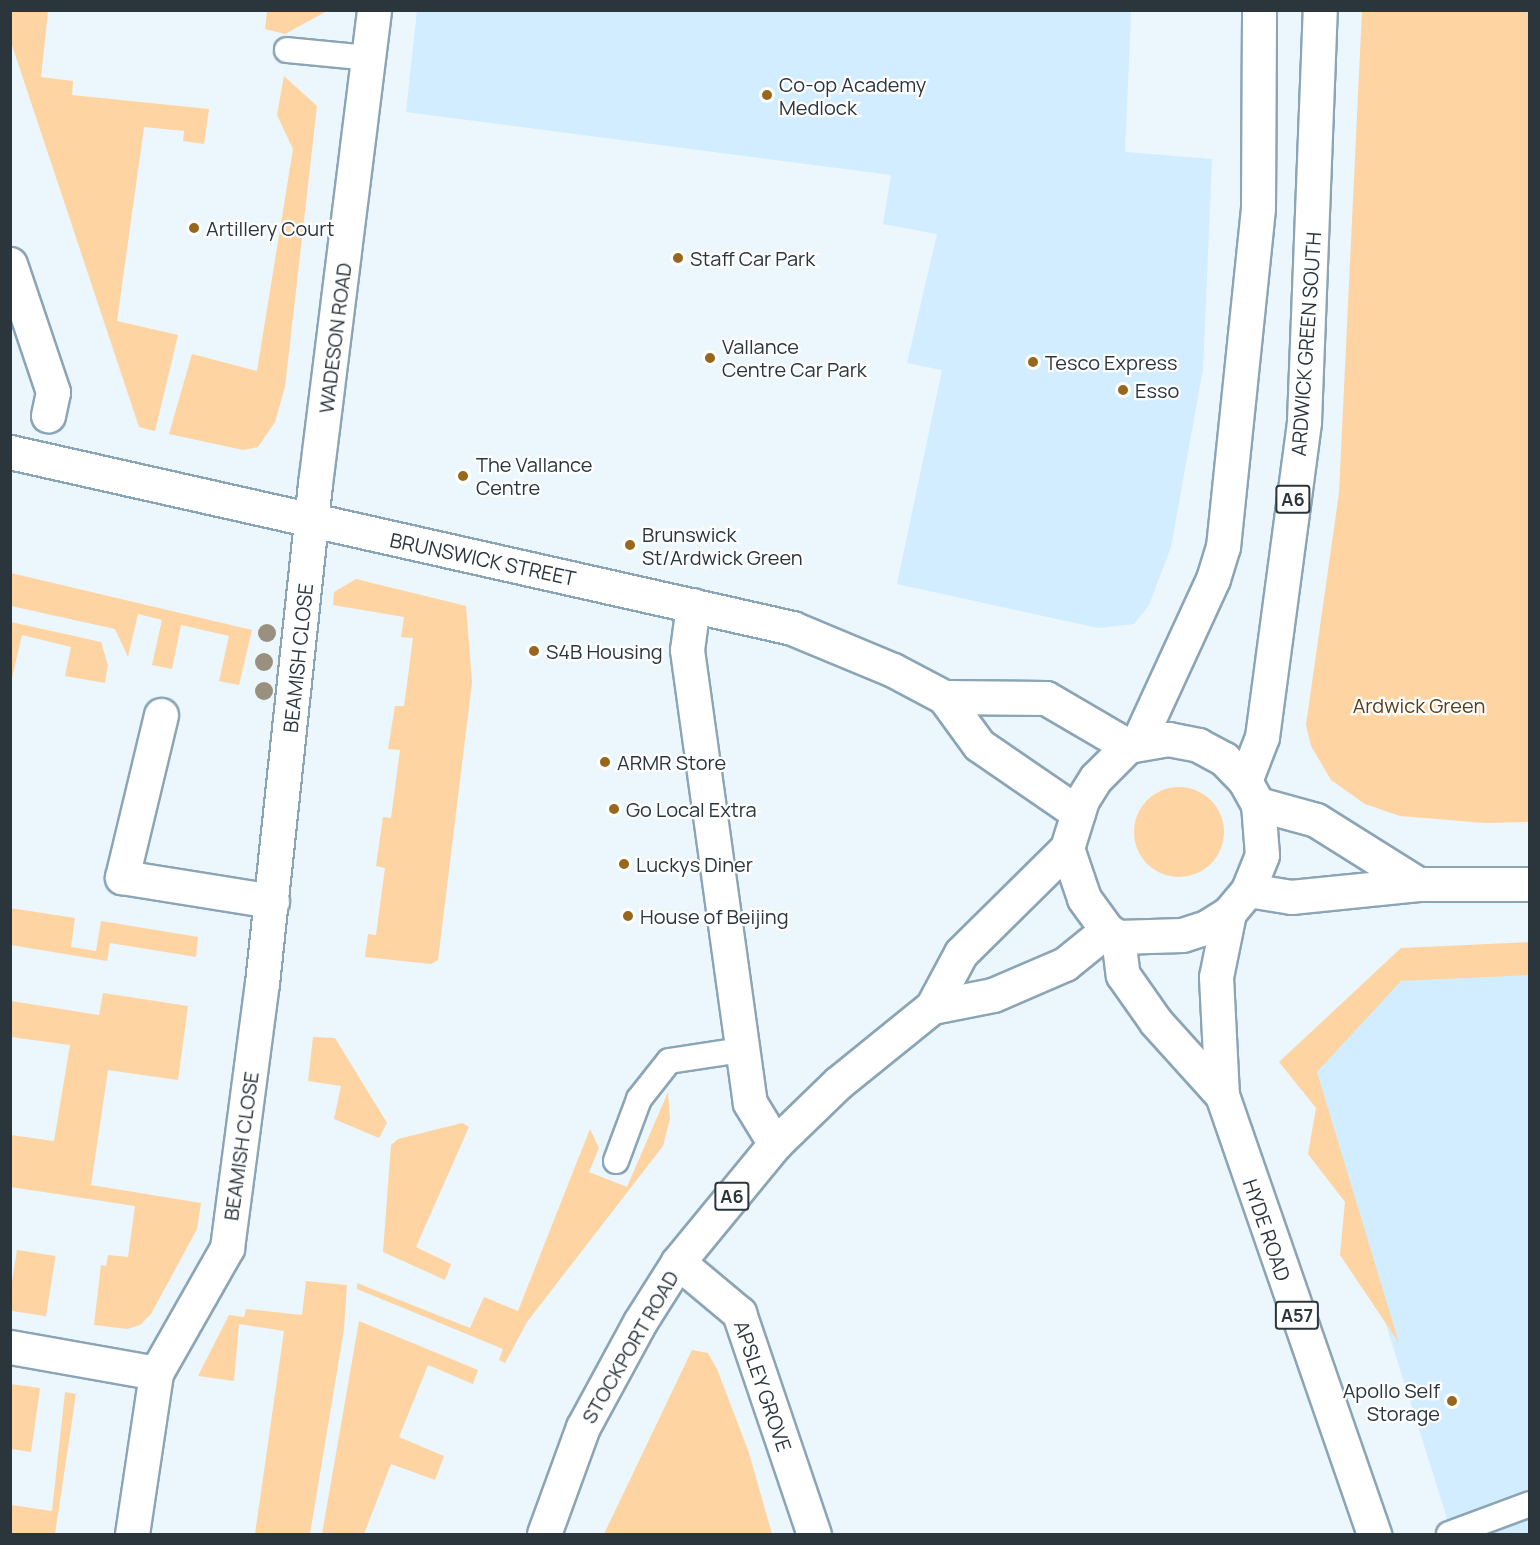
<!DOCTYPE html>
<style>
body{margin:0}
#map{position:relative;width:1540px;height:1545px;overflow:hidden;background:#ebf6fd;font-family:Manrope,sans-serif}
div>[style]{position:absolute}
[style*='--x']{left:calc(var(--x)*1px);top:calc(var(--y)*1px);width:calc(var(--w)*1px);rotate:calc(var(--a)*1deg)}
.built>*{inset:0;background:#d1edff}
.green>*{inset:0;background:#fed4a2;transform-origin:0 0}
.round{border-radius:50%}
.roads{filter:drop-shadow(2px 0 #8ba5b6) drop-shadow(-2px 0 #8ba5b6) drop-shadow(0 2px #8ba5b6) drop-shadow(0 -2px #8ba5b6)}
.service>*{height:24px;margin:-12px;padding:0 12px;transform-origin:12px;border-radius:12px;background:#fff}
.pedestrian>*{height:33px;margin:-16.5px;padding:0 16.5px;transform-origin:16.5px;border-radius:16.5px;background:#fff}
.minor>*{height:33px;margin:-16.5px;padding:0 16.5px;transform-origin:16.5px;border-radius:16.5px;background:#fff}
.tertiary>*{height:33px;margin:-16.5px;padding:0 16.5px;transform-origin:16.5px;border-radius:16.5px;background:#fff}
.trunk>*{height:33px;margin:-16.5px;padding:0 16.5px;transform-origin:16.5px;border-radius:16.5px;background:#fff}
.trees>*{width:18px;height:18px;margin:-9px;border-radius:50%;background:#9a9080}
.dots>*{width:16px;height:16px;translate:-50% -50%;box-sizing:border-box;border:3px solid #fff;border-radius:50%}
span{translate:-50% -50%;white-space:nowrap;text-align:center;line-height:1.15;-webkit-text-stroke:4.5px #fff;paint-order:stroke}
.shield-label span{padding:2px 4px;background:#fff;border:2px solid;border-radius:4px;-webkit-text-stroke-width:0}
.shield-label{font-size:18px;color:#2b353c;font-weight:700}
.poi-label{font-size:20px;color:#2b353c}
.left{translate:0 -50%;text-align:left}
.right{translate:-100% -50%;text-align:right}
.street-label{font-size:20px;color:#2b353c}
.park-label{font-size:20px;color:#583d19}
.frame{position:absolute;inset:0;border:12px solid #2b353c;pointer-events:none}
</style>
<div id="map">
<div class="built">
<i style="clip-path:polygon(417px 11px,1131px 11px,1125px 152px,1212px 159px,1203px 369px,1171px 547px,1149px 605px,1134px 624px,1098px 628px,897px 584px,942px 370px,907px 363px,937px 234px,883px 224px,891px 175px,406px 112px)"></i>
<i style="clip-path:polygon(1529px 953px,1529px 1534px,1452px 1534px,1303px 1061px,1416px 959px)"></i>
</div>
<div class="green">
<i style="clip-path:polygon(10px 11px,48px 11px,41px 77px,73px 81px,72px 95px,209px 109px,204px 144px,183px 141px,184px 131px,144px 127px,117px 321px,178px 335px,155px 431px,139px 427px,11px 42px)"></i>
<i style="clip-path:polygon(267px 11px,267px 10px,327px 11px,285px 34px,265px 29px)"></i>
<i style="clip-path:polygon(1362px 11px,1529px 11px,1529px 822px,1485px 823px,1400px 816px,1365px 804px,1331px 780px,1311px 746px,1306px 725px,1339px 493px)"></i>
<i style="clip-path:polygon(284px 76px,317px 106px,285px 387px,275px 422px,258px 447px,243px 450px,169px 434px,192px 354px,257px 371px,293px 149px,277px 115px)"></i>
<i style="clip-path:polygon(11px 573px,252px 630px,239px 685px,219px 681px,229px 636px,181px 625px,172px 669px,152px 665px,162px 620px,138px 614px,128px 657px,115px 629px,11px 606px)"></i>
<i style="clip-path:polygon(356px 579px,466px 606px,472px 682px,438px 960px,431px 964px,365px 957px,368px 934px,376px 935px,385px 868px,376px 866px,383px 817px,391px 818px,400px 750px,388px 749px,395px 706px,404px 706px,413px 638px,401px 637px,404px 617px,333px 605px,334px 592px)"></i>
<i style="clip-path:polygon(11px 622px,101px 642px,108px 665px,105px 683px,65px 676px,71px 647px,22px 635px,11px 682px)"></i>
<i class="round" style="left:1134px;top:787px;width:90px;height:90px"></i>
<i style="clip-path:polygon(10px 908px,75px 918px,71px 947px,96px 951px,101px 921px,198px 937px,196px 957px,110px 943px,107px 961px,11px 945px)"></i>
<i style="clip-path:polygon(1529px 942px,1529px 975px,1401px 981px,1317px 1072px,1399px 1343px,1340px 1255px,1345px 1202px,1308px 1154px,1316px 1108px,1279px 1062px,1401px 948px)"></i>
<i style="clip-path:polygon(103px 993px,188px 1006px,178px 1080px,108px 1070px,91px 1185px,201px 1203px,197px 1229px,151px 1314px,140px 1325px,127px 1329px,94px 1325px,101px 1265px,106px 1266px,108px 1255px,128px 1257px,135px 1206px,11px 1187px,11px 1135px,54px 1141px,70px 1045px,11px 1037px,11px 1001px,99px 1015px)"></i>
<i style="clip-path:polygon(313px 1037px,335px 1038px,387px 1123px,379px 1138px,334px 1119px,341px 1086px,308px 1081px)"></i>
<i style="clip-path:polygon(668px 1092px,670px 1119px,663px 1146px,527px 1322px,505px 1363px,499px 1360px,503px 1349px,357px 1289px,357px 1283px,470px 1328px,484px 1297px,518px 1311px,590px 1129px,599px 1148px,589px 1172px,627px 1187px)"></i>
<i style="clip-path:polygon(462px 1123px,469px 1127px,416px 1247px,451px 1264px,445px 1280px,383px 1252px,391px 1145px,398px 1139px)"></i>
<i style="left:17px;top:1250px;width:39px;height:61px;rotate:9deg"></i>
<i style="clip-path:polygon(306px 1281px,347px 1285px,344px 1329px,310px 1534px,255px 1534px,284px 1331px,239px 1324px,234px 1381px,198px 1376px,229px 1315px,244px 1317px,246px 1309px,302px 1315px)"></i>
<i style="clip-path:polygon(359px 1321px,478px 1370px,473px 1384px,428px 1365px,399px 1437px,444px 1456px,435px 1480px,391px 1464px,364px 1534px,322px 1534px)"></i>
<i style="clip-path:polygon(692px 1350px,708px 1353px,717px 1369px,749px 1453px,772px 1534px,604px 1534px)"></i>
<i style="clip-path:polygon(10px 1384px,40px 1388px,31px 1452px,11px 1449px)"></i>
<i style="clip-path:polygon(65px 1392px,76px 1394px,55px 1534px,11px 1534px,11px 1505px,52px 1511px)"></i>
</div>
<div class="roads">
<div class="service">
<i style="--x:287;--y:50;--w:82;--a:5.6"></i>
<i style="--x:616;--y:1161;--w:66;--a:-69.6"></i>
<i style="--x:639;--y:1099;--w:48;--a:-51.7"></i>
<i style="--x:669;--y:1061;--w:74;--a:-8.6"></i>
<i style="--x:1449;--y:1534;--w:86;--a:-20.3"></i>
</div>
<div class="pedestrian">
<i style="--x:10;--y:264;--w:135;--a:71.4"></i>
<i style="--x:53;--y:392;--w:24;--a:102"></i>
</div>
<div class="minor">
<i style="--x:693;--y:605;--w:45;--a:97.6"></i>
<i style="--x:687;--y:650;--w:457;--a:82.1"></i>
<i style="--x:750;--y:1103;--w:48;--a:58.6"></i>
<i style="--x:161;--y:715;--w:167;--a:103.5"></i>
<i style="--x:122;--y:877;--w:152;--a:9.1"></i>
<i style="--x:678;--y:1262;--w:80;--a:39.9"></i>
<i style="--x:739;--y:1313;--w:233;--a:71.3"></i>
<i style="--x:10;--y:1347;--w:148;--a:10.1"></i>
<i style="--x:156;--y:1373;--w:144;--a:-60.4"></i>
<i style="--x:227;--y:1248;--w:267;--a:-82.5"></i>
<i style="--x:262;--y:983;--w:502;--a:-83.94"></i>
<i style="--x:315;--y:484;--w:478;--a:-82.9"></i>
<i style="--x:132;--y:1534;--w:163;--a:-81.5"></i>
</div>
<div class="tertiary">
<i style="--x:10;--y:452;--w:802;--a:12.68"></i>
<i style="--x:792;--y:628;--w:109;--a:22.6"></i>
<i style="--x:893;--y:670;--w:58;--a:27.9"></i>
<i style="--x:944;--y:697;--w:59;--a:53.9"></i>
<i style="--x:979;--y:745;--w:120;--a:34.5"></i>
<i style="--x:944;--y:697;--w:102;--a:0.6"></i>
<i style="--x:1046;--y:698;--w:95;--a:30.3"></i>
<i style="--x:1258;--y:804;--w:60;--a:15.4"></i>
<i style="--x:1316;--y:820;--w:120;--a:32.1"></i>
<i style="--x:1248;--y:890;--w:44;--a:9.2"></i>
<i style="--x:1291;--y:897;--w:128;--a:-5.8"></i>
<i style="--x:1418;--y:884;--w:112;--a:0"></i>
</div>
<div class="trunk">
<i style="--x:1168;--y:739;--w:31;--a:11"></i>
<i style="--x:1198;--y:745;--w:30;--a:28"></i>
<i style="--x:1224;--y:759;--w:30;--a:46"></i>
<i style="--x:1245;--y:781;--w:26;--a:61"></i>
<i style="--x:1258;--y:804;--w:51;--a:85.5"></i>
<i style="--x:1262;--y:855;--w:38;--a:112"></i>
<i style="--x:1248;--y:890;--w:30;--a:130"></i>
<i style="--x:1229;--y:913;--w:26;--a:148"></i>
<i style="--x:1207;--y:927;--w:26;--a:162"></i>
<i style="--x:1182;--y:935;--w:64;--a:178.2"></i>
<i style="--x:1118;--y:937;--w:13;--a:-148"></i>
<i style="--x:1107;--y:930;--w:39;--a:-126"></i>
<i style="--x:1084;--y:898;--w:53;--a:-108.8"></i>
<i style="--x:1067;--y:848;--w:50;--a:-72.6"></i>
<i style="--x:1082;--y:800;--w:26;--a:-58"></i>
<i style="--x:1096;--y:778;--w:45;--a:-45"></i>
<i style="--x:1128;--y:746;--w:41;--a:-9.9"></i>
<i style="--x:1138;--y:742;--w:179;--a:-65.3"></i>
<i style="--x:1213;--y:579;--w:34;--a:-73"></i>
<i style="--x:1223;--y:547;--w:341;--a:-84.1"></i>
<i style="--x:1258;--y:208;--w:198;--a:-89.7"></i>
<i style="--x:1245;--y:781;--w:47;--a:-68.9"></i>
<i style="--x:1262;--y:737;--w:319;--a:-82.4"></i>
<i style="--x:1304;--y:421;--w:411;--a:-87.8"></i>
<i style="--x:1229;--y:913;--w:65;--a:101.5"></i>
<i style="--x:1216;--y:977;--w:118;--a:87.1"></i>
<i style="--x:1222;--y:1095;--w:465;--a:70.9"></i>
<i style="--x:1118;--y:937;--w:38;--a:83"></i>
<i style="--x:1123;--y:975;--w:57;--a:54.9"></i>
<i style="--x:1156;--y:1022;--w:98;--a:47.9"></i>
<i style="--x:932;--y:1007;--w:62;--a:-11.1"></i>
<i style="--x:993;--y:995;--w:78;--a:-23.3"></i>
<i style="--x:1065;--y:964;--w:54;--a:-39"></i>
<i style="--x:544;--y:1534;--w:114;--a:-70"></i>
<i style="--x:583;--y:1427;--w:119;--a:-61.5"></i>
<i style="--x:640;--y:1322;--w:71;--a:-57.7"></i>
<i style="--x:678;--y:1262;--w:153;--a:-50.6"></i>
<i style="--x:775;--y:1144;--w:88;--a:-44.1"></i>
<i style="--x:838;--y:1083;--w:121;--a:-39"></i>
<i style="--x:932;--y:1007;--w:61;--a:-61.8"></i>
<i style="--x:961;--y:953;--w:149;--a:-44.7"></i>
</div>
</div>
<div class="trees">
<i style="left:267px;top:633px"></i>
<i style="left:264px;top:662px"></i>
<i style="left:264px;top:691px"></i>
</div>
<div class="dots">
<i style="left:767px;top:95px;background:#99671b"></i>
<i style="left:194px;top:228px;background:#99671b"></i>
<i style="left:678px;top:258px;background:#99671b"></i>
<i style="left:710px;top:358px;background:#99671b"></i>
<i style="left:1033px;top:362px;background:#99671b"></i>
<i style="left:1123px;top:390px;background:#99671b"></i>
<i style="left:463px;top:476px;background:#99671b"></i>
<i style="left:630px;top:545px;background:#99671b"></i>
<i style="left:534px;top:651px;background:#99671b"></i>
<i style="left:605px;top:762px;background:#99671b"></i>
<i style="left:614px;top:809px;background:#99671b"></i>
<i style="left:624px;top:864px;background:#99671b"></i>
<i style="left:628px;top:916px;background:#99671b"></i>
<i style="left:1452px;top:1401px;background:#99671b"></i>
</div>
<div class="shield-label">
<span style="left:1293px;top:499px">A6</span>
<span style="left:732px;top:1196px">A6</span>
<span style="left:1297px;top:1315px">A57</span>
</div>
<div class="poi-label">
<span class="left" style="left:779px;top:96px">Co-op Academy<br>Medlock</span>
<span class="left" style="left:206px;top:228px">Artillery Court</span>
<span class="left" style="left:690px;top:258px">Staff Car Park</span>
<span class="left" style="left:722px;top:358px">Vallance<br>Centre Car Park</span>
<span class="left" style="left:1045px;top:362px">Tesco Express</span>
<span class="left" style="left:1135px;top:390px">Esso</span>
<span class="left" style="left:476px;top:476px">The Vallance<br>Centre</span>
<span class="left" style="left:642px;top:546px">Brunswick<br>St/Ardwick Green</span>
<span class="left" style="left:546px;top:651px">S4B Housing</span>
<span class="left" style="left:617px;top:762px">ARMR Store</span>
<span class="left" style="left:626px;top:809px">Go Local Extra</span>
<span class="left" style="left:636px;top:864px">Luckys Diner</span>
<span class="left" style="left:640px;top:916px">House of Beijing</span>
<span class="right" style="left:1440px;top:1402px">Apollo Self<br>Storage</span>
</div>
<div class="street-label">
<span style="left:335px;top:338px;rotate:-83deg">WADESON ROAD</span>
<span style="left:1306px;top:344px;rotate:-86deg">ARDWICK GREEN SOUTH</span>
<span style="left:483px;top:559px;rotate:12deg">BRUNSWICK STREET</span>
<span style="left:298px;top:658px;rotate:-84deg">BEAMISH CLOSE</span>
<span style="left:241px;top:1146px;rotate:-82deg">BEAMISH CLOSE</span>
<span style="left:1267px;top:1230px;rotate:71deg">HYDE ROAD</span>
<span style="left:630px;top:1347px;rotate:-60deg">STOCKPORT ROAD</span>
<span style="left:763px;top:1386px;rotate:71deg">APSLEY GROVE</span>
</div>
<div class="park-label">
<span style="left:1419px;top:705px">Ardwick Green</span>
</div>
<div class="frame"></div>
</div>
